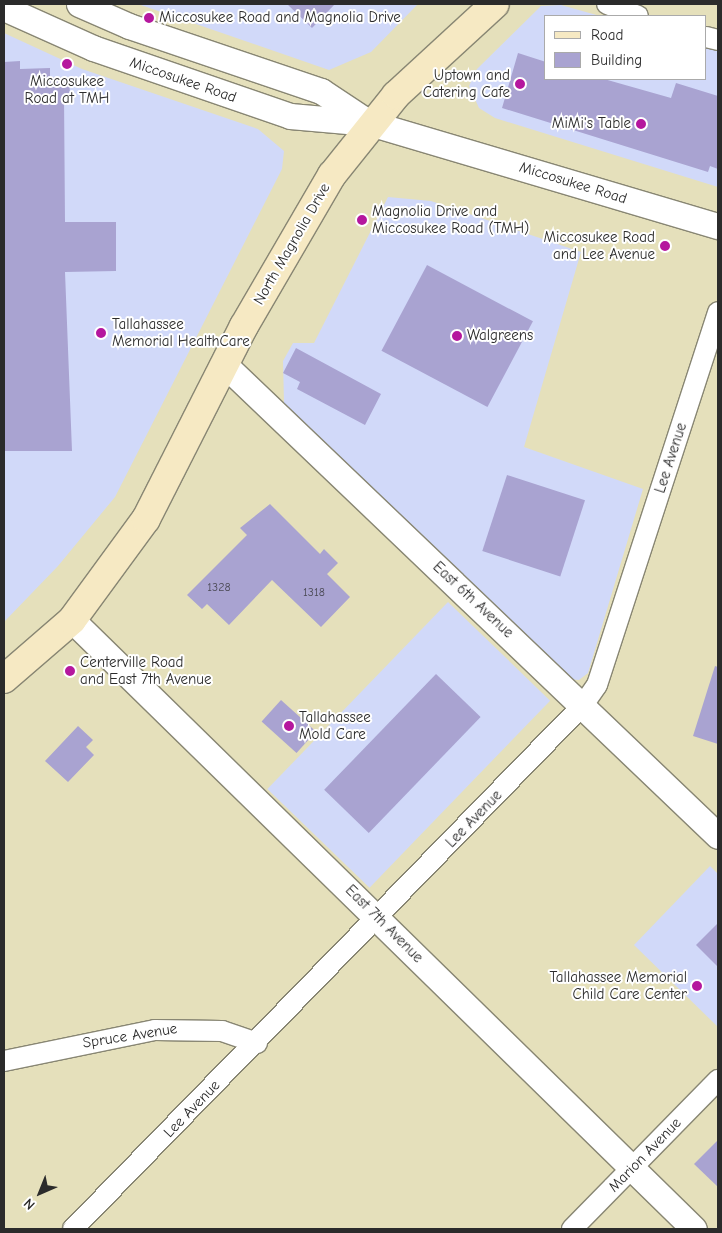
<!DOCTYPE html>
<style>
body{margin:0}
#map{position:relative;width:722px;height:1233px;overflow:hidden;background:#e5e0bb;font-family:"Comic Neue",sans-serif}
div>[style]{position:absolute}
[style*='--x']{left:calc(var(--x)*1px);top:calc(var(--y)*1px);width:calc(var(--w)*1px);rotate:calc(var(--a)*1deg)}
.built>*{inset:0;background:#d1d9f9;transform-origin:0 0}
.building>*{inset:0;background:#a9a3d1;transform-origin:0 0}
.roads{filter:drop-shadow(1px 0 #888673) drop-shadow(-1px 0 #888673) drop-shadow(0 1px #888673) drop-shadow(0 -1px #888673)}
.minor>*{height:20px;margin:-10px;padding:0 10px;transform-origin:10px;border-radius:10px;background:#fff}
.tertiary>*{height:25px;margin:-12.5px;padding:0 12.5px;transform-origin:12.5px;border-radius:12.5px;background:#fff}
.secondary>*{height:28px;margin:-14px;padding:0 14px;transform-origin:14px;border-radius:14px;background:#f6e9c3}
.dots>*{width:14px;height:14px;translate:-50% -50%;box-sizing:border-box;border:2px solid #fff;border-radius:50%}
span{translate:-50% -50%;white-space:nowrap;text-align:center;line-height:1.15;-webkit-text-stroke:4px #fff;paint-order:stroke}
.number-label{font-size:12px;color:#4a4954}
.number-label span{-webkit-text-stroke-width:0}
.poi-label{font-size:15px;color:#2b2b2b}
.left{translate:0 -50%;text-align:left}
.right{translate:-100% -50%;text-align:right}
.street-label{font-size:15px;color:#2b2b2b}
.frame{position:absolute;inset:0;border:5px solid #2b2b2b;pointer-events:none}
.legend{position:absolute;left:544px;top:15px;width:162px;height:65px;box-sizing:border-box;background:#fff;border:1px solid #aaa;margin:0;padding:6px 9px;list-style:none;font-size:15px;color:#2b2b2b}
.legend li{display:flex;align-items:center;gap:10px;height:25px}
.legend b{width:25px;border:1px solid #aaa}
.north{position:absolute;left:15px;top:1168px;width:50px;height:50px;-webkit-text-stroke:4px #fff;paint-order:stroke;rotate:224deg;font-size:14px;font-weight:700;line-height:20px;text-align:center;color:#2b2b2b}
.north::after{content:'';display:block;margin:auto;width:18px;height:22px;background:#2b2b2b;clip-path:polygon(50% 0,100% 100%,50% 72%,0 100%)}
</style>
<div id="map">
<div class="built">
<i style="clip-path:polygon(138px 4px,418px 4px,371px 52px,329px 70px)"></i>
<i style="clip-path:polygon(561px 5px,600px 16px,546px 16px,546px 79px,706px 79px,706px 48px,718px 51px,718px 187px,495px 118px,479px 108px,469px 86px,477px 69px,541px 6px)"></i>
<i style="clip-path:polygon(4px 33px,82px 69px,258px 129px,284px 151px,282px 169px,115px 497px,58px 566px,4px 622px)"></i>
<i style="clip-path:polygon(388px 197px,431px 201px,581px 252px,524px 447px,643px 489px,588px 673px,579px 680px,567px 679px,284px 403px,283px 361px,293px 343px,314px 343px)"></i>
<i style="left:448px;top:602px;width:142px;height:260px;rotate:44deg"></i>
<i style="clip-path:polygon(710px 866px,718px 874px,718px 1027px,634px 945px)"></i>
</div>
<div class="building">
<i style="clip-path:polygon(287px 4px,335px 4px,312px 28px)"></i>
<i style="clip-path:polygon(518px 53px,546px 62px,546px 79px,604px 79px,671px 98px,676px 83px,718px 96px,718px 169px,710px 166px,708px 172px,502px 108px)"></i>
<i style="clip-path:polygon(20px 61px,20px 69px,50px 68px,50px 77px,69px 77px,70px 95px,64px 95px,65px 222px,116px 222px,116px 271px,65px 272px,72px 451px,4px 451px,4px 62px)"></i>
<i style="left:427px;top:265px;width:120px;height:97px;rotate:28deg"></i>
<i style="clip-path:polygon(296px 348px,381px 394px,365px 425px,297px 389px,300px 382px,283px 373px)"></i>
<i style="left:507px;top:475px;width:82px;height:80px;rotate:18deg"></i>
<i style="clip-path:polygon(270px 504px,320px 554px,324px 549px,338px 563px,327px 574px,350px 597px,321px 627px,272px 580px,229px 625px,207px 604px,202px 609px,187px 595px,247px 535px,240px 528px)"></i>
<i style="clip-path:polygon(715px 666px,718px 667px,718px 744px,693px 736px)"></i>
<i style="left:436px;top:674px;width:62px;height:161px;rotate:44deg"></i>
<i style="left:281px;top:700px;width:47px;height:29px;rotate:42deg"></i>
<i style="clip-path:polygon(78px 726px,93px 740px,86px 747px,94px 755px,68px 782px,45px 761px)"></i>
<i style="clip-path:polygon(718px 923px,718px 967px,696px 945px)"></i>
<i style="clip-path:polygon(718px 1140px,718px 1187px,694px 1164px)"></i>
</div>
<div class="roads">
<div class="minor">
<i style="--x:607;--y:4;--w:33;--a:21"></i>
<i style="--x:706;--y:37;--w:12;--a:14"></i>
<i style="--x:4;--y:1061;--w:154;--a:-11.6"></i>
<i style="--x:155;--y:1030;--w:67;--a:0.9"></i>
<i style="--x:222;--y:1031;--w:37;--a:19"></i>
<i style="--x:73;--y:1229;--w:731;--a:-45.78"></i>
<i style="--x:583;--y:705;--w:24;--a:-55"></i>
<i style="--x:597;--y:685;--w:392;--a:-72"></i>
<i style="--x:572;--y:1229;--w:209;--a:-45.6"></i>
</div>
<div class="tertiary">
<i style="--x:79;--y:4;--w:55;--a:23.7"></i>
<i style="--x:129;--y:26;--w:203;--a:18.7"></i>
<i style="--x:321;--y:91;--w:56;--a:33.4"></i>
<i style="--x:4;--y:8;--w:98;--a:24.2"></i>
<i style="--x:93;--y:48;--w:208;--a:19"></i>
<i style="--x:290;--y:116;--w:80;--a:5"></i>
<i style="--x:370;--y:123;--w:363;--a:16.5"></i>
<i style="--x:226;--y:366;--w:680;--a:43.69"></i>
<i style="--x:72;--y:620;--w:870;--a:44.39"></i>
</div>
<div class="secondary">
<i style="--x:4;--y:679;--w:90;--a:-40.9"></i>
<i style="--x:72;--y:620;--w:125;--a:-53.8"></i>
<i style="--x:146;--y:519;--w:216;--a:-63.1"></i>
<i style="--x:244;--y:326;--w:175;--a:-59.8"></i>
<i style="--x:332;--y:175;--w:102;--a:-51.3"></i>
<i style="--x:396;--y:95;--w:134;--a:-42.6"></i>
</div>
</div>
<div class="dots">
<i style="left:149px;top:18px;background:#b5179e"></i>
<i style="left:67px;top:64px;background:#b5179e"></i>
<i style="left:520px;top:84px;background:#b5179e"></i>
<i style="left:641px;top:124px;background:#b5179e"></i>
<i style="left:362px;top:220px;background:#b5179e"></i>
<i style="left:665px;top:246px;background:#b5179e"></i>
<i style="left:101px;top:333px;background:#b5179e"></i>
<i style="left:457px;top:336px;background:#b5179e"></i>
<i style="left:70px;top:671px;background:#b5179e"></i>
<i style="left:289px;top:726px;background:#b5179e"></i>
<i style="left:697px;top:986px;background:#b5179e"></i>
</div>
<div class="number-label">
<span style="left:219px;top:588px">1328</span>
<span style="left:314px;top:593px">1318</span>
</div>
<div class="poi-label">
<span class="left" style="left:159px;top:18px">Miccosukee Road and Magnolia Drive</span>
<span class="right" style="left:510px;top:84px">Uptown and<br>Catering Cafe</span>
<span style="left:67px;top:90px">Miccosukee<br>Road at TMH</span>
<span class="right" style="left:631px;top:124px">MiMi's Table</span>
<span class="left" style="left:372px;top:220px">Magnolia Drive and<br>Miccosukee Road (TMH)</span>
<span class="right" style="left:655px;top:246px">Miccosukee Road<br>and Lee Avenue</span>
<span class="left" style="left:112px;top:333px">Tallahassee<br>Memorial HealthCare</span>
<span class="left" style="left:467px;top:336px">Walgreens</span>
<span class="left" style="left:80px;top:671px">Centerville Road<br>and East 7th Avenue</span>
<span class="left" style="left:299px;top:726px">Tallahassee<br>Mold Care</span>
<span class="right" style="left:687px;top:986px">Tallahassee Memorial<br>Child Care Center</span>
</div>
<div class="street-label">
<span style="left:183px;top:80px;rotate:19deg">Miccosukee Road</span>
<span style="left:573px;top:183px;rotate:17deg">Miccosukee Road</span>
<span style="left:292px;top:244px;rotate:-60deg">North Magnolia Drive</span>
<span style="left:671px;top:458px;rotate:-72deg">Lee Avenue</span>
<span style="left:473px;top:600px;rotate:43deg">East 6th Avenue</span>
<span style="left:474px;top:819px;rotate:-46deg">Lee Avenue</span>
<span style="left:384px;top:924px;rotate:45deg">East 7th Avenue</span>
<span style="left:130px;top:1036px;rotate:-9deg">Spruce Avenue</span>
<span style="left:192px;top:1109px;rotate:-46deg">Lee Avenue</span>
<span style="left:645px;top:1155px;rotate:-46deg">Marion Avenue</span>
</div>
<div class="frame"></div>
<ul class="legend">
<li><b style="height:6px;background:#f6e9c3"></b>Road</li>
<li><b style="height:14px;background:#a9a3d1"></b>Building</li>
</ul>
<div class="north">N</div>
</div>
